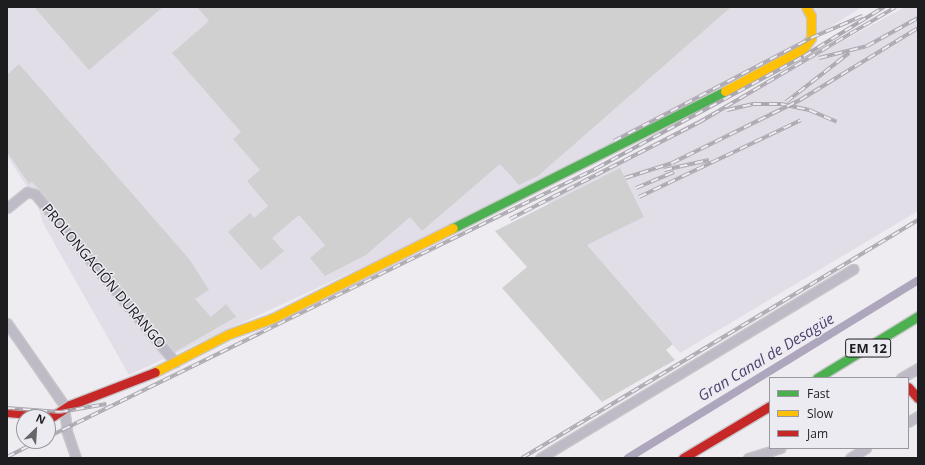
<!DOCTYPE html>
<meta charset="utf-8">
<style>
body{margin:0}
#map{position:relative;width:925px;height:465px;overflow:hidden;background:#eeecf1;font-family:"Open Sans",sans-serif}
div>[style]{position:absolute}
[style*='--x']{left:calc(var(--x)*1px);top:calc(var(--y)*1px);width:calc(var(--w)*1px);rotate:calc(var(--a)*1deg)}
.built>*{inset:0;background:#e2dee8}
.canal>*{height:8px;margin:-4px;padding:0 4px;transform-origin:4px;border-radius:4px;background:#aea6bc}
.building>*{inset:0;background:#d1d0d1}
.roads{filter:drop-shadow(1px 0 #c8c7ca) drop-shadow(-1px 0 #c8c7ca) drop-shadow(0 1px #c8c7ca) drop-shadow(0 -1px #c8c7ca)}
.street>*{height:9px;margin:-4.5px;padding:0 4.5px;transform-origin:4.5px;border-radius:4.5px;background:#bebbc6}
.fast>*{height:9px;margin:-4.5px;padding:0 4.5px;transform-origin:4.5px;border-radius:4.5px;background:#4caf50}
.slow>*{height:9px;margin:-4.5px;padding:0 4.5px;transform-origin:4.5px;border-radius:4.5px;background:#ffc107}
.jam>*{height:9px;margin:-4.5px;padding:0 4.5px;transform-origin:4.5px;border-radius:4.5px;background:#c62828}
.rail>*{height:4px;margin-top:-2px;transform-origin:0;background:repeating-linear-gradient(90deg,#edebf2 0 8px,#aba8b0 0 16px);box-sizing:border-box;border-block:1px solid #aba8b0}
span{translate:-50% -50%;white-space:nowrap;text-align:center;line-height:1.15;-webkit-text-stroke:3px #edebf2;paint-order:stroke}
.shield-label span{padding:1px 3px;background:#edebf2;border:1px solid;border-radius:3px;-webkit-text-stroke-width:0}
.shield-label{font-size:13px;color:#1d1c1f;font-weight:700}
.street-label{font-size:14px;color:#1d1c1f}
.water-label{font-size:15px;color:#51416d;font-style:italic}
.frame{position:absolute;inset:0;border:8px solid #1d1c1f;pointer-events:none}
.legend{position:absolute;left:769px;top:377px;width:140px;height:72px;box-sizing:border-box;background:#edebf2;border:1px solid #9a989e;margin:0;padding:5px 7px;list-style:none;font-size:12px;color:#1d1c1f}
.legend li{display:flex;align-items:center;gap:8px;height:20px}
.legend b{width:20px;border:1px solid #9a989e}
.north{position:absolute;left:16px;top:409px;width:40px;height:40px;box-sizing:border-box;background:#edebf2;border:1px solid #9a989e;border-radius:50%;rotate:25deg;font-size:11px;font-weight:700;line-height:16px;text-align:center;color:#1d1c1f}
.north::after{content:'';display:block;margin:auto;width:14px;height:18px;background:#666568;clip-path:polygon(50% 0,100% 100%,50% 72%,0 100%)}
</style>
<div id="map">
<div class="built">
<i style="clip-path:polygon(7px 7px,862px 7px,798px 47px,618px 149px,129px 375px,44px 225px,35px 199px,7px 156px)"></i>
<i style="clip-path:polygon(905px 7px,918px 7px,918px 211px,680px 353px,547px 202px)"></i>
</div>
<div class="canal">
<i style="--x:628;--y:458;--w:340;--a:-31.5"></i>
</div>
<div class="building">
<i style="clip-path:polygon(34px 7px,163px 7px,89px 70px)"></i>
<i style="clip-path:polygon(197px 7px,731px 7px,538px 176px,519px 185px,500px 164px,422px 231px,410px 217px,366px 255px,325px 276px,310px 258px,325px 245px,299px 215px,272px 238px,284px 251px,261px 270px,228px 232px,250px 213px,254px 218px,268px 206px,247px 181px,260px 170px,233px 139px,241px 132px,172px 53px,209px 21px)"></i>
<i style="clip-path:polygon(19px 64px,190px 260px,209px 290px,195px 299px,211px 317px,226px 304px,236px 317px,175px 352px,40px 190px,32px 182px,29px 184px,7px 152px,7px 75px)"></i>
<i style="clip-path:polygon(620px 168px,644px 217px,587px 245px,673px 344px,666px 350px,675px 360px,602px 402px,502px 288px,527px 267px,495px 231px)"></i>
</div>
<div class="roads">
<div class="street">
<i style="--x:7;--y:208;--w:26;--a:-39"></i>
<i style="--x:27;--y:192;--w:8;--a:14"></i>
<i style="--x:35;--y:194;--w:219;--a:50.2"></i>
<i style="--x:7;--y:323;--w:100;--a:55.2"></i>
<i style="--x:64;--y:405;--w:27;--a:84"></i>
<i style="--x:67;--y:432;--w:28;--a:71"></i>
<i style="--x:901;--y:378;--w:20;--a:-30"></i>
<i style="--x:908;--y:422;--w:12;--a:-31"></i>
<i style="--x:540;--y:458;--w:366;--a:-31.1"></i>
<i style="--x:748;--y:458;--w:34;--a:-17"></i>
<i style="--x:850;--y:458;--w:19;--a:-32"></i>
</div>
<div class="fast">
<i style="--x:453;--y:228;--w:305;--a:-26.7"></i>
<i style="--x:817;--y:378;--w:119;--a:-31.5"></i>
</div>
<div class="slow">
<i style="--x:725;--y:91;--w:89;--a:-28.3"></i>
<i style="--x:803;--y:49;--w:14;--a:-54"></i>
<i style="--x:811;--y:38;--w:22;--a:-90"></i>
<i style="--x:811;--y:16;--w:10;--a:-119"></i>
<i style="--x:155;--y:372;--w:83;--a:-27.2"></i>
<i style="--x:229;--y:334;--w:47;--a:-20"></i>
<i style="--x:273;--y:318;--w:201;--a:-26.6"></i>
</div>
<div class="jam">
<i style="--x:908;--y:387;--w:15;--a:48"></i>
<i style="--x:7;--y:412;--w:46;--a:5"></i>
<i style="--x:53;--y:416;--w:20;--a:-33"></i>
<i style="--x:70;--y:405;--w:91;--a:-21.2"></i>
<i style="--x:683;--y:458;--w:101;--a:-30.9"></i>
</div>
</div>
<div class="rail">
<i style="--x:819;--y:58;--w:49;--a:-14"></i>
<i style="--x:867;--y:46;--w:58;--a:-28.8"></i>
<i style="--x:786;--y:102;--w:80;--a:-37.9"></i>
<i style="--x:727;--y:110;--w:27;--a:-13"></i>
<i style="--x:753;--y:104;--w:28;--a:0"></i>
<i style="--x:781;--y:104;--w:29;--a:12"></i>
<i style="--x:809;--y:110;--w:30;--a:23"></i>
<i style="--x:614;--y:141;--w:222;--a:-27.6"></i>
<i style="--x:811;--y:38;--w:56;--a:-23.3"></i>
<i style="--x:664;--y:170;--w:46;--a:-12.5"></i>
<i style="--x:625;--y:178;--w:49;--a:-17.7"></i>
<i style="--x:672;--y:163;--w:143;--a:-26.2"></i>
<i style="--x:800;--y:100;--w:138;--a:-31.4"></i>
<i style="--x:636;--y:188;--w:41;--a:-22.8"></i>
<i style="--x:639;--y:197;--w:179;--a:-25.4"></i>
<i style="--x:510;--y:219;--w:211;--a:-27.1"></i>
<i style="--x:698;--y:123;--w:229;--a:-30.4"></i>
<i style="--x:7;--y:408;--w:53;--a:4.3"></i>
<i style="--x:60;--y:412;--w:47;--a:-9.9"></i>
<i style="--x:48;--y:437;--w:611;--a:-26.1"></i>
<i style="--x:597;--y:168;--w:235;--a:-28.4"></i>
<i style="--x:804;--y:56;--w:94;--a:-31.5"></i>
<i style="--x:7;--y:457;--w:36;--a:-27"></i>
<i style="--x:522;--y:458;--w:462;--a:-31"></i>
</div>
<div class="shield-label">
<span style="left:868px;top:348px">EM 12</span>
</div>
<div class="street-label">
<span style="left:104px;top:276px;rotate:50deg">PROLONGACIÓN DURANGO</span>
</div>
<div class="water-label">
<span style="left:766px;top:357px;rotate:-31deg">Gran Canal de Desagüe</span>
</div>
<div class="frame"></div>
<ul class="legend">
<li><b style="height:5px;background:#4caf50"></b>Fast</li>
<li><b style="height:5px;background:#ffc107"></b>Slow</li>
<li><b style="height:5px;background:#c62828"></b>Jam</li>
</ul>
<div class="north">N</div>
</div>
